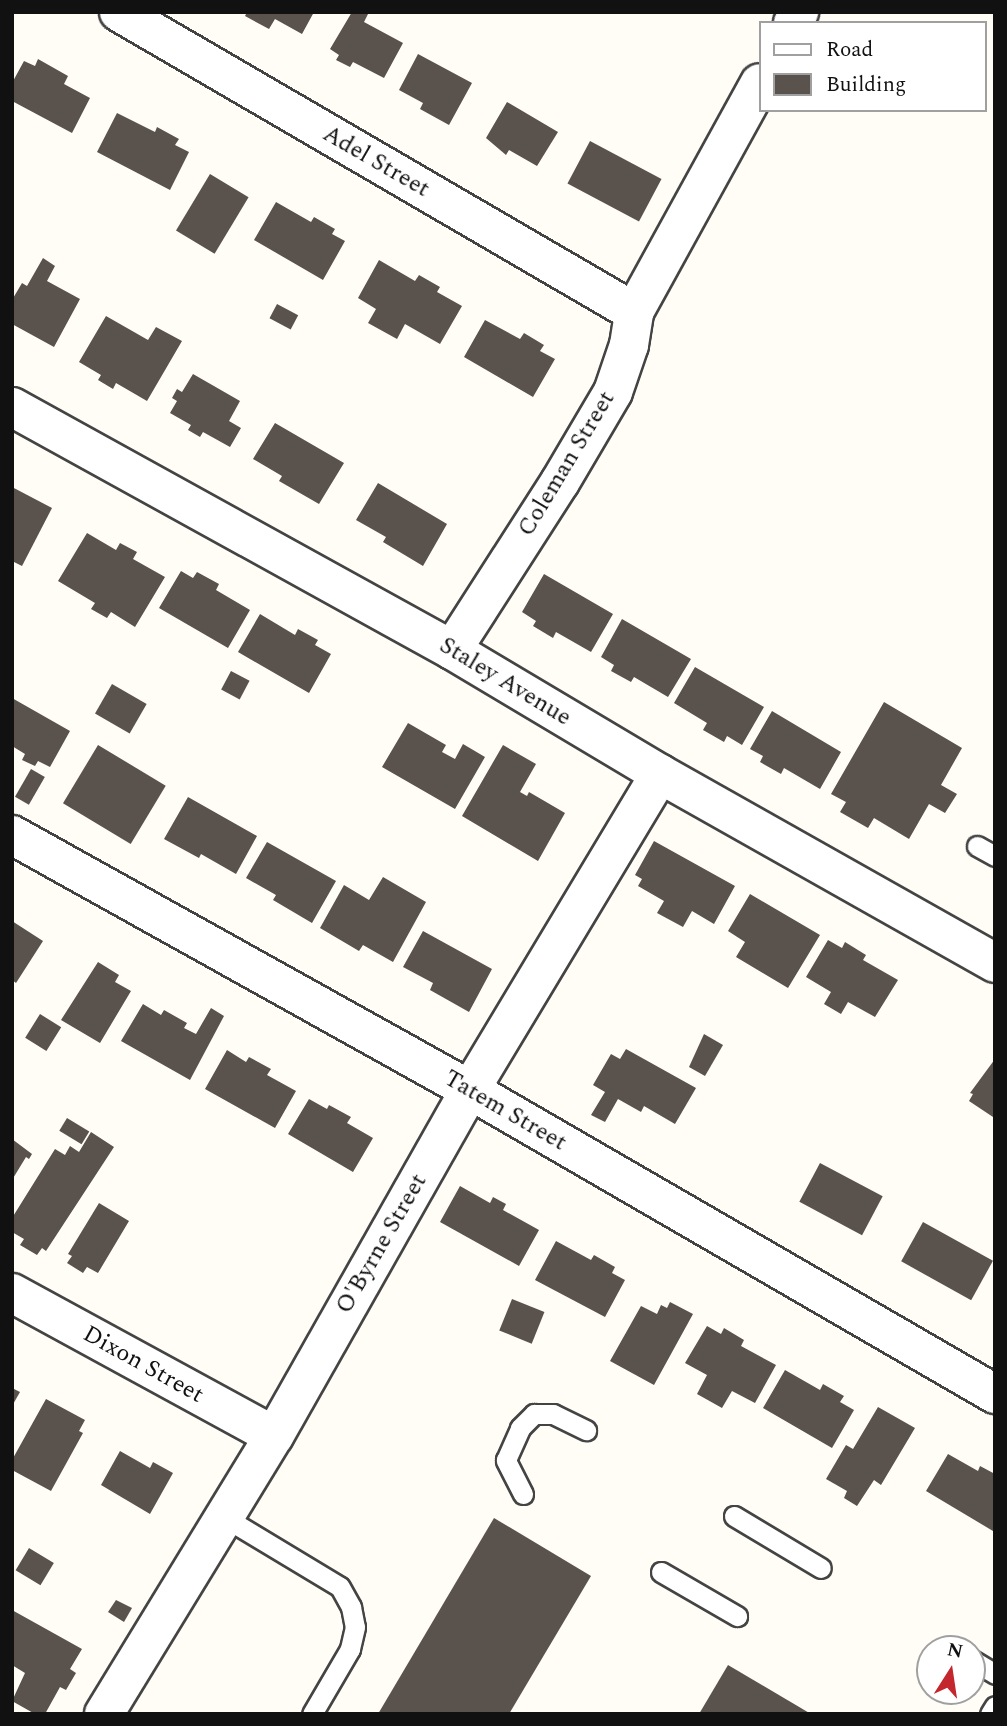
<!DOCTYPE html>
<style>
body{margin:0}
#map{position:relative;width:1007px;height:1726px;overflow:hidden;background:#fffdf5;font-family:Spectral,serif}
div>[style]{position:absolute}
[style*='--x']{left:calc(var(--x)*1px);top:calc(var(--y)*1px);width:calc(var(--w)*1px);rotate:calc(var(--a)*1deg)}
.building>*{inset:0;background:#5a524d;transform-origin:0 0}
.roads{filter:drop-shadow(2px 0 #444) drop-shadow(-2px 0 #444) drop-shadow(0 2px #444) drop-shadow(0 -2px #444)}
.service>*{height:19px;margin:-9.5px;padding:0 9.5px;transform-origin:9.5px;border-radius:9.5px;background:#fff}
.minor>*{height:38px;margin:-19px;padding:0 19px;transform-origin:19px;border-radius:19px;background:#fff}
.tertiary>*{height:38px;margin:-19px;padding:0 19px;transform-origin:19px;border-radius:19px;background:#fff}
span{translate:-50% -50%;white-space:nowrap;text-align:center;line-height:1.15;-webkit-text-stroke:7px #fff;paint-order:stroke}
.street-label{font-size:24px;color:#111}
.frame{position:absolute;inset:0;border:14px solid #111;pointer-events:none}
.legend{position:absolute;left:759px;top:21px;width:228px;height:91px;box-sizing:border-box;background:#fff;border:2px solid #a0a0a0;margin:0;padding:9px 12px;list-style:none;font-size:21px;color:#111}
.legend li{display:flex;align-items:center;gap:14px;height:35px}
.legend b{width:35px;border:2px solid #a0a0a0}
.north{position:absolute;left:916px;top:1635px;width:70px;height:70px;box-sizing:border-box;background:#fff;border:2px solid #a0a0a0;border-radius:50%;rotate:12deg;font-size:19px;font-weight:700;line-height:28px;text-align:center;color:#111}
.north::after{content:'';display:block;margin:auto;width:24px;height:32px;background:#c4262e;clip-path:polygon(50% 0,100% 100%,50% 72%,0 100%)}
</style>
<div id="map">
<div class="building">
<i style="clip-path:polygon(247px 12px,314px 12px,302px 34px,275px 19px,269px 29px,245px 16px)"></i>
<i style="clip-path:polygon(352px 12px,369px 12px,364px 22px,403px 43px,384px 78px,353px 62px,350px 67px,336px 60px,339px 55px,330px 49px)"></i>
<i style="clip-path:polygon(418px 54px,472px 83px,449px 125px,420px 109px,423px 103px,399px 90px)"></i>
<i style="clip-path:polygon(38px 59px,68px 76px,64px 84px,90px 98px,72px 133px,12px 101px,12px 83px,24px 61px,35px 66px)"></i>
<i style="clip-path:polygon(507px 102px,558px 132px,537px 166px,509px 150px,506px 155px,486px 138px)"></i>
<i style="clip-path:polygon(117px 113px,155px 132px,157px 127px,179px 139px,175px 145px,189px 152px,170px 190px,97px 152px)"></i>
<i style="left:590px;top:141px;width:81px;height:48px;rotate:28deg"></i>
<i style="left:210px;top:174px;width:45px;height:66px;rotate:31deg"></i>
<i style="clip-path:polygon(276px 202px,311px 222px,314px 217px,335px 229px,332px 234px,345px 241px,323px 280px,254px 240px)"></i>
<i style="clip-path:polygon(43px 258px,55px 266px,47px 281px,80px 299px,54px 347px,12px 324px,12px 300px,22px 283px,27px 286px)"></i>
<i style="clip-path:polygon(379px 260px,415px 281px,419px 275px,440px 287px,437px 292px,462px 306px,440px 344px,405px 324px,397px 339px,368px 323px,376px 309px,358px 298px)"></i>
<i style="left:277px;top:304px;width:24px;height:16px;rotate:28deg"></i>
<i style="clip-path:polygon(106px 316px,148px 340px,156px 327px,182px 341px,147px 401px,116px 383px,113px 389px,98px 380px,101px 375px,79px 362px)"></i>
<i style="clip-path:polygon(485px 320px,520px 339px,524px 333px,544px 345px,540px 351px,555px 359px,533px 397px,464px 357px)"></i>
<i style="clip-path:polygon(193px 374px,240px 401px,229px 421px,241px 428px,230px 447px,203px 432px,200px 437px,188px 430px,191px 425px,170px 413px,177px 401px,172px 398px,177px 389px,182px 392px)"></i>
<i style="clip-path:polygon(275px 423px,344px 463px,319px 504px,279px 481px,282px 476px,253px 459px)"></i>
<i style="clip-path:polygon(378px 483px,447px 524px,423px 566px,383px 542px,386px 537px,356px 520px)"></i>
<i style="clip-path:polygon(12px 487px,52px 508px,22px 566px,12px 561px)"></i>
<i style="clip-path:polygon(87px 533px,116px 550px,120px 543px,137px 552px,133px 559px,165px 577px,135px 627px,111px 612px,107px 618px,91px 609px,95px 603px,58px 581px)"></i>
<i style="clip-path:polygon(181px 571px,193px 578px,197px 572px,219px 584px,216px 590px,250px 610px,228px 648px,159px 608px)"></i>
<i style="clip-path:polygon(544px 574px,613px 614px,591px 652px,556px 632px,553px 638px,533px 626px,536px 621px,522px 612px)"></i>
<i style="clip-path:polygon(260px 614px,295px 635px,298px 629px,318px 640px,315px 645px,331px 654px,309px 693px,238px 652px)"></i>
<i style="clip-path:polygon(622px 619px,691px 659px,668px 697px,634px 677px,631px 682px,611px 671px,614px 665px,601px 657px)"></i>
<i style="clip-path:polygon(695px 667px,764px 707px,742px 745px,727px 736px,724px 742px,703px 730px,707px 723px,674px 703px)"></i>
<i style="left:231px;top:671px;width:21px;height:21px;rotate:28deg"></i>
<i style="left:112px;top:684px;width:40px;height:34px;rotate:30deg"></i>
<i style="clip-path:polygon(12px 698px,70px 731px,50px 767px,38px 761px,35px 766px,22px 760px,25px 754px,12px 746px)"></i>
<i style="clip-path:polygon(884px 702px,962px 748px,941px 785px,957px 794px,945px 813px,929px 804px,909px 839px,874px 818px,868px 828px,840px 812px,846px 802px,831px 794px)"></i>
<i style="clip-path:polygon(772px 711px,841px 752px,820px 789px,784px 768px,781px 774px,760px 762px,763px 756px,750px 749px)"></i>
<i style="clip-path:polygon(408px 723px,446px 745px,442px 752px,455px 759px,463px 744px,485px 757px,455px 809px,382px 767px)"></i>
<i style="left:98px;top:745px;width:79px;height:68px;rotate:31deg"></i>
<i style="clip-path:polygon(503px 745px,536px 764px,520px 792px,527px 796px,529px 792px,565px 813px,538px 861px,462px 816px)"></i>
<i style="left:31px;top:769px;width:16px;height:32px;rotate:30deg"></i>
<i style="clip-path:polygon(188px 797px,257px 836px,236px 874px,201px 854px,199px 858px,164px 839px)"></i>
<i style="clip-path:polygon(654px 841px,735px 886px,714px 924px,692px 911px,683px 927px,657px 913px,664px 901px,638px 886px,642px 879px,635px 875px)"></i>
<i style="clip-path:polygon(267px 842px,336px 881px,312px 923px,273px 900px,276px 895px,246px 878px)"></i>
<i style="clip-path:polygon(383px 877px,426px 902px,393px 962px,363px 945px,359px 951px,320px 928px,344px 885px,369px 900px)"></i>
<i style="clip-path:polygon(750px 894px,820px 935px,788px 988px,736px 957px,745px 942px,728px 931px)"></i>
<i style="clip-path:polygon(12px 921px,43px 941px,16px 983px,12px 980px)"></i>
<i style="clip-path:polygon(423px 931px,492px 969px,469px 1012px,430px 990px,433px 983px,403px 967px)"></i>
<i style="clip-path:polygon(828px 940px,842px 948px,845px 942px,866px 955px,863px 960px,898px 980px,875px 1017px,848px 1002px,841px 1014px,824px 1004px,831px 992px,806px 977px)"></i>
<i style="clip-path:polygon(98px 962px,119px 975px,115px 982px,131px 991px,100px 1043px,61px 1020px)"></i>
<i style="clip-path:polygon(143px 1004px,161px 1015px,164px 1010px,187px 1023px,184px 1028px,196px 1034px,211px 1008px,224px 1016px,190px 1080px,121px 1041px)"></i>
<i style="left:40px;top:1014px;width:25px;height:28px;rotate:32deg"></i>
<i style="clip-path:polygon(704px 1034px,723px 1045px,705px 1076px,689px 1067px)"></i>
<i style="clip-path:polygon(626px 1049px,696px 1088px,675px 1124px,644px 1106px,641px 1112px,618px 1099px,605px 1122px,591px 1115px,605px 1092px,593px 1085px,611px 1054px,620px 1059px)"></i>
<i style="clip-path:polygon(227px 1050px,246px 1062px,249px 1057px,271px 1069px,267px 1075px,296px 1091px,275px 1128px,205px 1089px)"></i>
<i style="clip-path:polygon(995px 1059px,995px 1114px,993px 1117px,969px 1101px,973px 1094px,970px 1093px)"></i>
<i style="clip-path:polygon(309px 1099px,327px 1109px,329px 1105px,351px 1117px,347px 1123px,373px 1138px,353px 1172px,288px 1134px)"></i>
<i style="left:67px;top:1118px;width:26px;height:15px;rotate:31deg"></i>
<i style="clip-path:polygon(91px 1132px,114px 1147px,46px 1251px,42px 1248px,37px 1255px,20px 1245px,24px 1239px,12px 1232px,12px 1218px,55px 1149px,65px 1155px,70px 1146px,79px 1152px)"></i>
<i style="clip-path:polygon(12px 1139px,32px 1154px,29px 1159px,26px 1157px,12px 1180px)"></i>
<i style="left:820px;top:1163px;width:71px;height:44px;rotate:28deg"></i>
<i style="clip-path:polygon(460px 1186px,490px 1203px,493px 1197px,506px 1204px,503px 1210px,539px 1230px,519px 1266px,440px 1222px)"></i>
<i style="clip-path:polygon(99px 1203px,129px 1221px,98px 1273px,87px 1267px,83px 1273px,67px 1263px,72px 1256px,68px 1254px)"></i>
<i style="left:923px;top:1222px;width:80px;height:45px;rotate:29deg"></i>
<i style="clip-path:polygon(556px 1241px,591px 1260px,594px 1255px,615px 1267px,612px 1273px,625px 1280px,605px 1317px,535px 1280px)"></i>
<i style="left:512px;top:1299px;width:35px;height:34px;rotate:22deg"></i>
<i style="clip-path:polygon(670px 1302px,693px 1314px,654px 1385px,610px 1361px,641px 1306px,657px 1314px,661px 1305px,667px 1308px)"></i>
<i style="clip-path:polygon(707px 1326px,721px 1334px,724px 1328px,744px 1340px,741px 1346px,776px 1365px,755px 1403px,732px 1391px,722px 1408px,697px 1394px,707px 1375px,685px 1363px)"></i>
<i style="clip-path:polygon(785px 1370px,820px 1390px,823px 1384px,844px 1396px,840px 1402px,854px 1410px,832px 1448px,763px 1408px)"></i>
<i style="clip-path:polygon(12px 1388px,20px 1392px,12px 1406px)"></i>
<i style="clip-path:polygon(46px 1399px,85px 1420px,79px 1431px,83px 1433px,51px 1491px,12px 1470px,12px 1460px)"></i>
<i style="clip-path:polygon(878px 1407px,915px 1428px,881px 1485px,874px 1480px,857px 1506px,844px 1498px,847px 1491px,826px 1479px,846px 1445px,853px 1449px)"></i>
<i style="clip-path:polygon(120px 1451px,150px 1468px,153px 1462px,173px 1473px,150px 1514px,101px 1485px)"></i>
<i style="clip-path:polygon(948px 1454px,978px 1471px,980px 1466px,995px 1474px,993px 1531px,926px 1491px)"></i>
<i style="clip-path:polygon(494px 1518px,591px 1576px,509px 1714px,378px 1714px)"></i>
<i style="left:29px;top:1548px;width:29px;height:26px;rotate:31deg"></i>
<i style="clip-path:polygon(116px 1600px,132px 1608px,124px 1622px,108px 1612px)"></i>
<i style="clip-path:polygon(12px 1610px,82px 1649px,70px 1669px,76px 1673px,66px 1690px,60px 1687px,45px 1714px,35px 1714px,12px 1701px,25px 1673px,12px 1665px)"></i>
<i style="clip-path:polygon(728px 1665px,811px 1714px,699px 1714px)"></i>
</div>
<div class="roads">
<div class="service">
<i style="--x:977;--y:846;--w:21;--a:29"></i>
<i style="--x:523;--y:1494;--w:38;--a:-117"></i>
<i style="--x:506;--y:1460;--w:35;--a:-66"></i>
<i style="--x:520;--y:1428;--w:20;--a:-45"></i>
<i style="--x:534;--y:1414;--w:19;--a:0"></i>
<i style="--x:553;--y:1414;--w:37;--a:26"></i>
<i style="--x:734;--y:1516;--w:101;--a:30.9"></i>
<i style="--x:224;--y:1517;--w:135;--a:31.1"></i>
<i style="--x:340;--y:1587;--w:23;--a:61"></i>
<i style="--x:351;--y:1607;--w:20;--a:79"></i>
<i style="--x:355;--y:1627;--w:23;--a:103"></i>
<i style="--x:350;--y:1649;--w:75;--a:120.3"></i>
<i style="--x:661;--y:1572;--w:88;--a:30.1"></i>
<i style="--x:972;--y:1660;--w:27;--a:31"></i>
<i style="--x:990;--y:1714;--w:9;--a:-58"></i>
</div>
<div class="minor">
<i style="--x:119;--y:12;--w:596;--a:30.22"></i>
<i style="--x:793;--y:23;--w:13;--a:-61"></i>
<i style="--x:452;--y:650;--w:200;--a:-57.3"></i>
<i style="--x:560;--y:482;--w:104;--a:-59.5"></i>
<i style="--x:613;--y:392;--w:50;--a:-71.2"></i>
<i style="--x:629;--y:345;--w:33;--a:-81"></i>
<i style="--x:634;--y:312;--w:261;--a:-61.2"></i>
<i style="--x:12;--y:835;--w:524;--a:29.11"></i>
<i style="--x:470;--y:1090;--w:607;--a:30.07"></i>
<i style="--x:12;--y:1293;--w:298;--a:28.6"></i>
<i style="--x:104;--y:1714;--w:326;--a:-58.6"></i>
<i style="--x:274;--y:1436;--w:398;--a:-60.5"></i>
<i style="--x:470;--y:1090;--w:369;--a:-59"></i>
</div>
<div class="tertiary">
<i style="--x:12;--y:407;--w:503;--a:28.91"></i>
<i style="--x:452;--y:650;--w:242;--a:30.8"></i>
<i style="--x:660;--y:774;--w:385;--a:29.4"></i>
</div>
</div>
<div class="street-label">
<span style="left:376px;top:162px;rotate:30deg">Adel Street</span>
<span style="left:567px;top:464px;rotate:-59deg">Coleman Street</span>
<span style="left:505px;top:682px;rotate:31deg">Staley Avenue</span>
<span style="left:505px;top:1111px;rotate:30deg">Tatem Street</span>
<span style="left:382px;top:1244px;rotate:-60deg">O'Byrne Street</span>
<span style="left:143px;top:1365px;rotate:29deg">Dixon Street</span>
</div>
<div class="frame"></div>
<ul class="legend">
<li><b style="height:9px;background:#fff"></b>Road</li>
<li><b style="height:19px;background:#5a524d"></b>Building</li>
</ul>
<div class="north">N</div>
</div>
